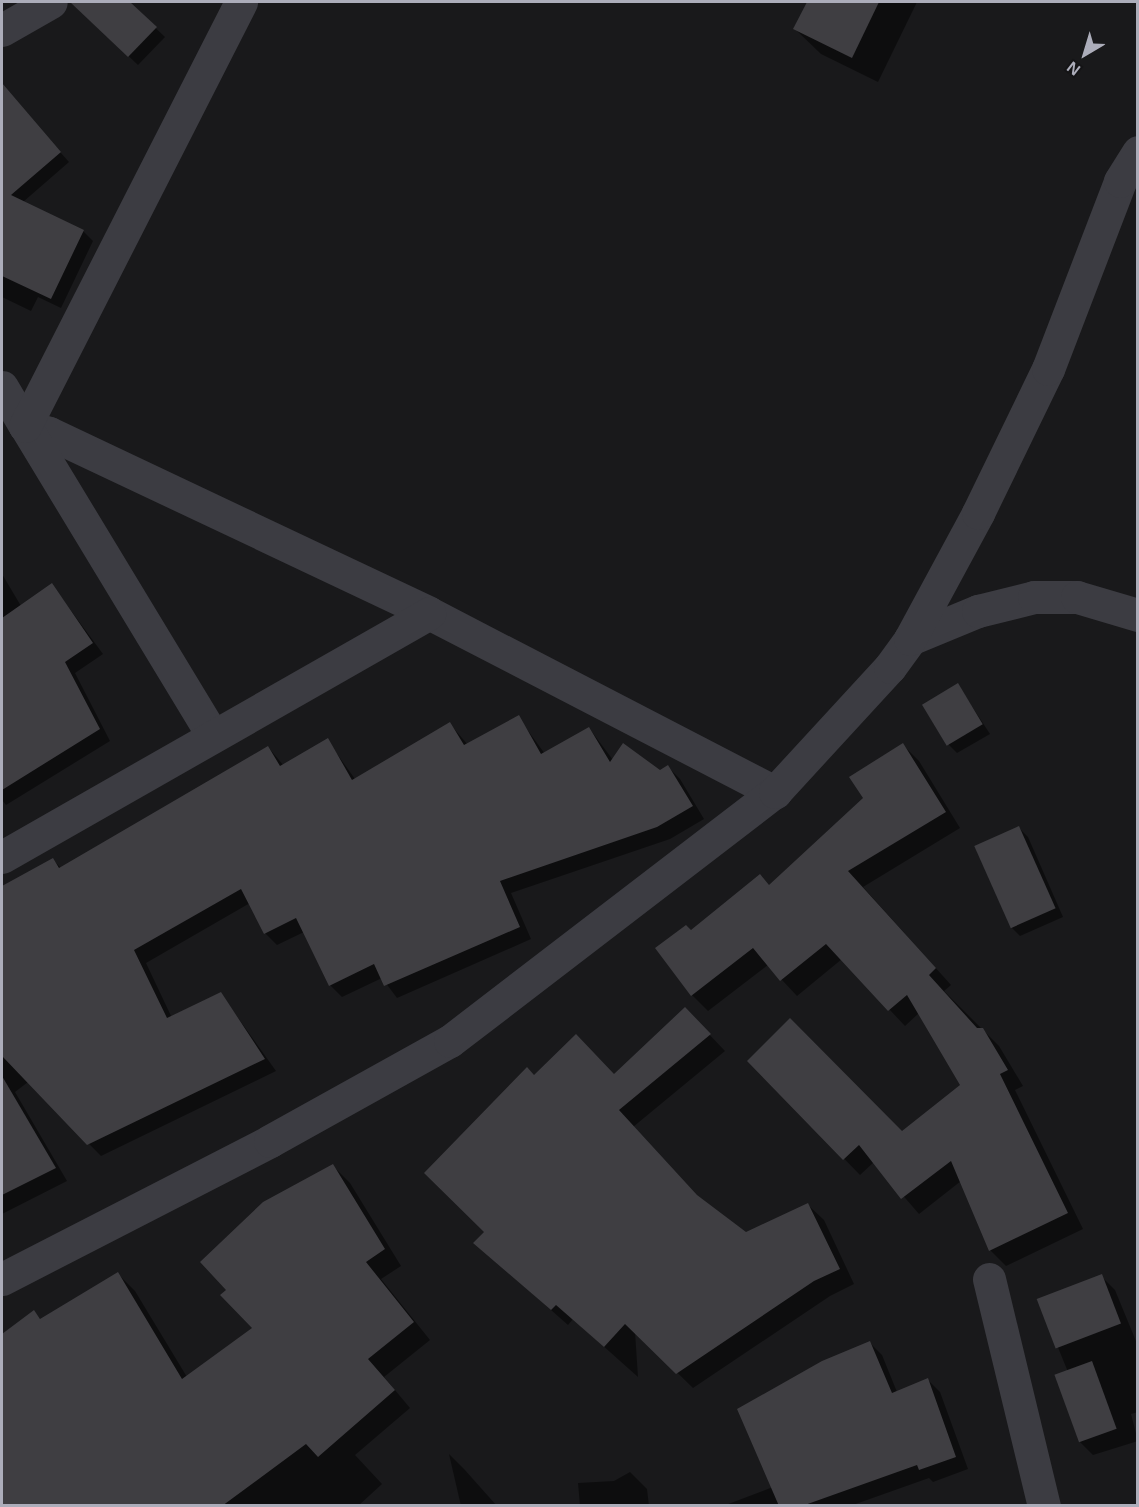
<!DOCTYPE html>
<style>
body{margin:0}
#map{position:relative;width:1139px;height:1507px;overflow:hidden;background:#19191b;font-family:Arial,sans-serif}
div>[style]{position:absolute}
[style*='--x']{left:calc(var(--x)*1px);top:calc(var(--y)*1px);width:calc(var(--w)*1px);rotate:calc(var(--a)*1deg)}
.shadow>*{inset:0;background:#0007}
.building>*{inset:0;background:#3f3e42;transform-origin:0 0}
.minor>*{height:33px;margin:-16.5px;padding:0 16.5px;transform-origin:16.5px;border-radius:16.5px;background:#3c3c42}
span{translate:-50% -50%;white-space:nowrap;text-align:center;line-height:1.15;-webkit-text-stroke:4.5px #141416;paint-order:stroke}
.frame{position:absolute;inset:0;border:3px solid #acadba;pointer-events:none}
.north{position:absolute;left:1055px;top:24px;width:60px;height:60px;-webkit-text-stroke:4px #141416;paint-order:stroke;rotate:218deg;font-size:16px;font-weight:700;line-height:24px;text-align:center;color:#acadba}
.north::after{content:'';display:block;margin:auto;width:21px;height:27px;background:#acadba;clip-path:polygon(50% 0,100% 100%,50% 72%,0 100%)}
</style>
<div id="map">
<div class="shadow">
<i style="clip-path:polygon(71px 2px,128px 2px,165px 37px,138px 65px)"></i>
<i style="clip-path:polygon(808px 2px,917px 2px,878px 82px,821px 54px,795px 29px)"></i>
<i style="clip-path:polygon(18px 105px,69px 162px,23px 202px,83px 231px,93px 241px,61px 308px,38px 297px,31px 311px,2px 297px,2px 118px)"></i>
<i style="clip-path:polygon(2px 574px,21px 606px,52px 585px,103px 654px,75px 673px,110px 741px,6px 805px,2px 800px)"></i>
<i style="clip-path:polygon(958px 685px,990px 734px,957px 753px,948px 744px)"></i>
<i style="clip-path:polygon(518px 717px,545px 754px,589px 728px,613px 760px,660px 771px,668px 767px,680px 779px,704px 819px,670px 839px,511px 893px,531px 939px,397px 998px,382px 978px,342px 997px,330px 985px,304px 932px,277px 945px,265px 933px,250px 903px,146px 963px,172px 1018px,221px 994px,276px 1071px,101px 1156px,28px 1082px,15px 1092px,67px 1181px,2px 1214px,2px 889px,53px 860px,61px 868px,268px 747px,284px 766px,327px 740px,355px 779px,450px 724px,468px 745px)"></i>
<i style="clip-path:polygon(903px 745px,919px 761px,960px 828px,863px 887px,951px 985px,944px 991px,999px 1046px,1023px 1086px,1015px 1090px,1083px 1229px,1006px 1266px,990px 1250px,961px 1181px,919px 1214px,874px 1162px,860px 1175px,749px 1061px,902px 1133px,962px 1085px,919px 1013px,905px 1026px,842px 959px,797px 996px,768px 965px,708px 1011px,692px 995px,691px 932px,770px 886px,865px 799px)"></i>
<i style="clip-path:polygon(1019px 828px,1028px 837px,1063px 917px,1020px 936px,1011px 927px)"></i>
<i style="clip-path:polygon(685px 1009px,725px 1051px,633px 1127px,700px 1200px,746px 1234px,808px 1205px,824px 1220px,854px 1284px,830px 1296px,693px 1388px,652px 1348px,633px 1301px,638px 1377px,573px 1319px,568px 1325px,475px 1243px,486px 1232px,535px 1076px,614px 1075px)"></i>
<i style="clip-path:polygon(333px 1166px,350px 1183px,401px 1266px,381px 1279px,430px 1340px,384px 1377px,410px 1408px,355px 1455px,382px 1484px,358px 1506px,2px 1506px,2px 1337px,34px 1312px,41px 1320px,118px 1274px,135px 1291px,187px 1377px,255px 1328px)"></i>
<i style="clip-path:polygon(1101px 1276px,1115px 1290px,1138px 1346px,1138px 1412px,1131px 1414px,1138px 1441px,1093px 1455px,1079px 1441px,1068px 1372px,1039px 1301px)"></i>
<i style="clip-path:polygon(869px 1342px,882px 1355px,897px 1392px,928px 1380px,940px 1392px,968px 1469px,933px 1482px,929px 1478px,850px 1506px,723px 1506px,773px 1487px)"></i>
<i style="clip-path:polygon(449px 1454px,464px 1469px,497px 1506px,461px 1506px)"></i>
<i style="clip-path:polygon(630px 1472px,647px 1489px,649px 1506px,580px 1506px,578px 1483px,614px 1481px)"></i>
</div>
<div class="building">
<i style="clip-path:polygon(70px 2px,130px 2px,157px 27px,128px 57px)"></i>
<i style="clip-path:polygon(807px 2px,879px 2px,852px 58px,793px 29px)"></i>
<i style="clip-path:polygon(2px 83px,61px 152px,11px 195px,84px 230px,51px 299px,2px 276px)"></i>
<i style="clip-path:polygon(52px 583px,93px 643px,65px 662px,100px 729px,2px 790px,2px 618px)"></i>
<i style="left:958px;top:683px;width:48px;height:42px;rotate:59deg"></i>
<i style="clip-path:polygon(519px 715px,541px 754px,589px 727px,610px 762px,623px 743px,660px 770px,668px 765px,693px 806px,657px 827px,500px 881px,520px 927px,384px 986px,374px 964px,329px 986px,296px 918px,264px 934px,241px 889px,134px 950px,167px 1018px,221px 992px,265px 1059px,87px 1145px,2px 1056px,2px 886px,53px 858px,59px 868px,268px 746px,280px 766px,328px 738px,352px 780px,450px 722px,464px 745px)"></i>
<i style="clip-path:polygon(903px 743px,946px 812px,848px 871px,936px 968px,929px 975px,977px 1028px,983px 1028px,1008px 1070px,1000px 1074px,1068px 1213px,989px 1251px,951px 1161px,901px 1199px,859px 1145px,843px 1160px,747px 1061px,790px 1018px,902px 1131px,960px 1085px,907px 995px,888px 1011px,826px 944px,780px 981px,753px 948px,691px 996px,655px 948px,686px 925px,691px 930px,760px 874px,769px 885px,863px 798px,849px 777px)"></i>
<i style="left:1019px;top:826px;width:90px;height:49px;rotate:66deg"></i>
<i style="clip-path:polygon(685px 1007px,711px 1034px,619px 1110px,697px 1195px,746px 1232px,808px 1203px,840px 1269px,814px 1281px,676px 1374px,625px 1324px,604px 1347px,556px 1305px,551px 1310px,473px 1243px,484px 1232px,424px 1173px,527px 1067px,534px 1075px,576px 1034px,614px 1074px)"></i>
<i style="clip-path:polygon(2px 1076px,56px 1168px,2px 1195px)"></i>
<i style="clip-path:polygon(333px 1164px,385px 1249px,366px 1262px,414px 1322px,368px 1359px,395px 1390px,318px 1457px,306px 1444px,222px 1506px,2px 1506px,2px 1334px,34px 1310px,40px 1319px,118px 1272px,182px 1379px,252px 1328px,220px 1295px,226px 1290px,200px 1262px,263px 1202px)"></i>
<i style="left:1102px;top:1274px;width:53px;height:70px;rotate:69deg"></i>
<i style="clip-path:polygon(870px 1341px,892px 1393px,928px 1378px,956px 1457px,919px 1470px,917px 1465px,802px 1506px,779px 1506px,737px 1409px,822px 1361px)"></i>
<i style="left:1092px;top:1361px;width:72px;height:40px;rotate:70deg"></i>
</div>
<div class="minor">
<i style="--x:2;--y:30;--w:56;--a:-29.7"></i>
<i style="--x:2;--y:387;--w:45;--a:59.5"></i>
<i style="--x:25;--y:426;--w:25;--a:16"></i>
<i style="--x:49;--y:433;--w:420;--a:25.3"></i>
<i style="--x:429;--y:613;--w:390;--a:27.4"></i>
<i style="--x:910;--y:639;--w:74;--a:-22.4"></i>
<i style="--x:978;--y:611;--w:58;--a:-14"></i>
<i style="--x:1034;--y:597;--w:43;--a:0"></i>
<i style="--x:1077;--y:597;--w:64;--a:16.4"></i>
<i style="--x:213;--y:736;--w:363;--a:-121.2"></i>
<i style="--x:25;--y:426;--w:476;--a:-63"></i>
<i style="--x:2;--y:857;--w:492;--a:-29.7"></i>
<i style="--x:2;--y:1279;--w:301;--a:-27.2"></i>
<i style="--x:270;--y:1141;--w:206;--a:-29.1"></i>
<i style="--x:450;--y:1041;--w:409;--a:-37.5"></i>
<i style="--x:775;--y:792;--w:170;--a:-47.4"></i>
<i style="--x:890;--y:667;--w:34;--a:-54"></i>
<i style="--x:910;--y:639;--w:143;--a:-61.6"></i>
<i style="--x:978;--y:513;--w:160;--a:-64.1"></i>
<i style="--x:1048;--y:369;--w:201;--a:-69"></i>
<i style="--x:1120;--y:181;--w:34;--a:-58"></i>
<i style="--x:989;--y:1279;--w:234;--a:76.4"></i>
</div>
<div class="frame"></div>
<div class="north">N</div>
</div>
